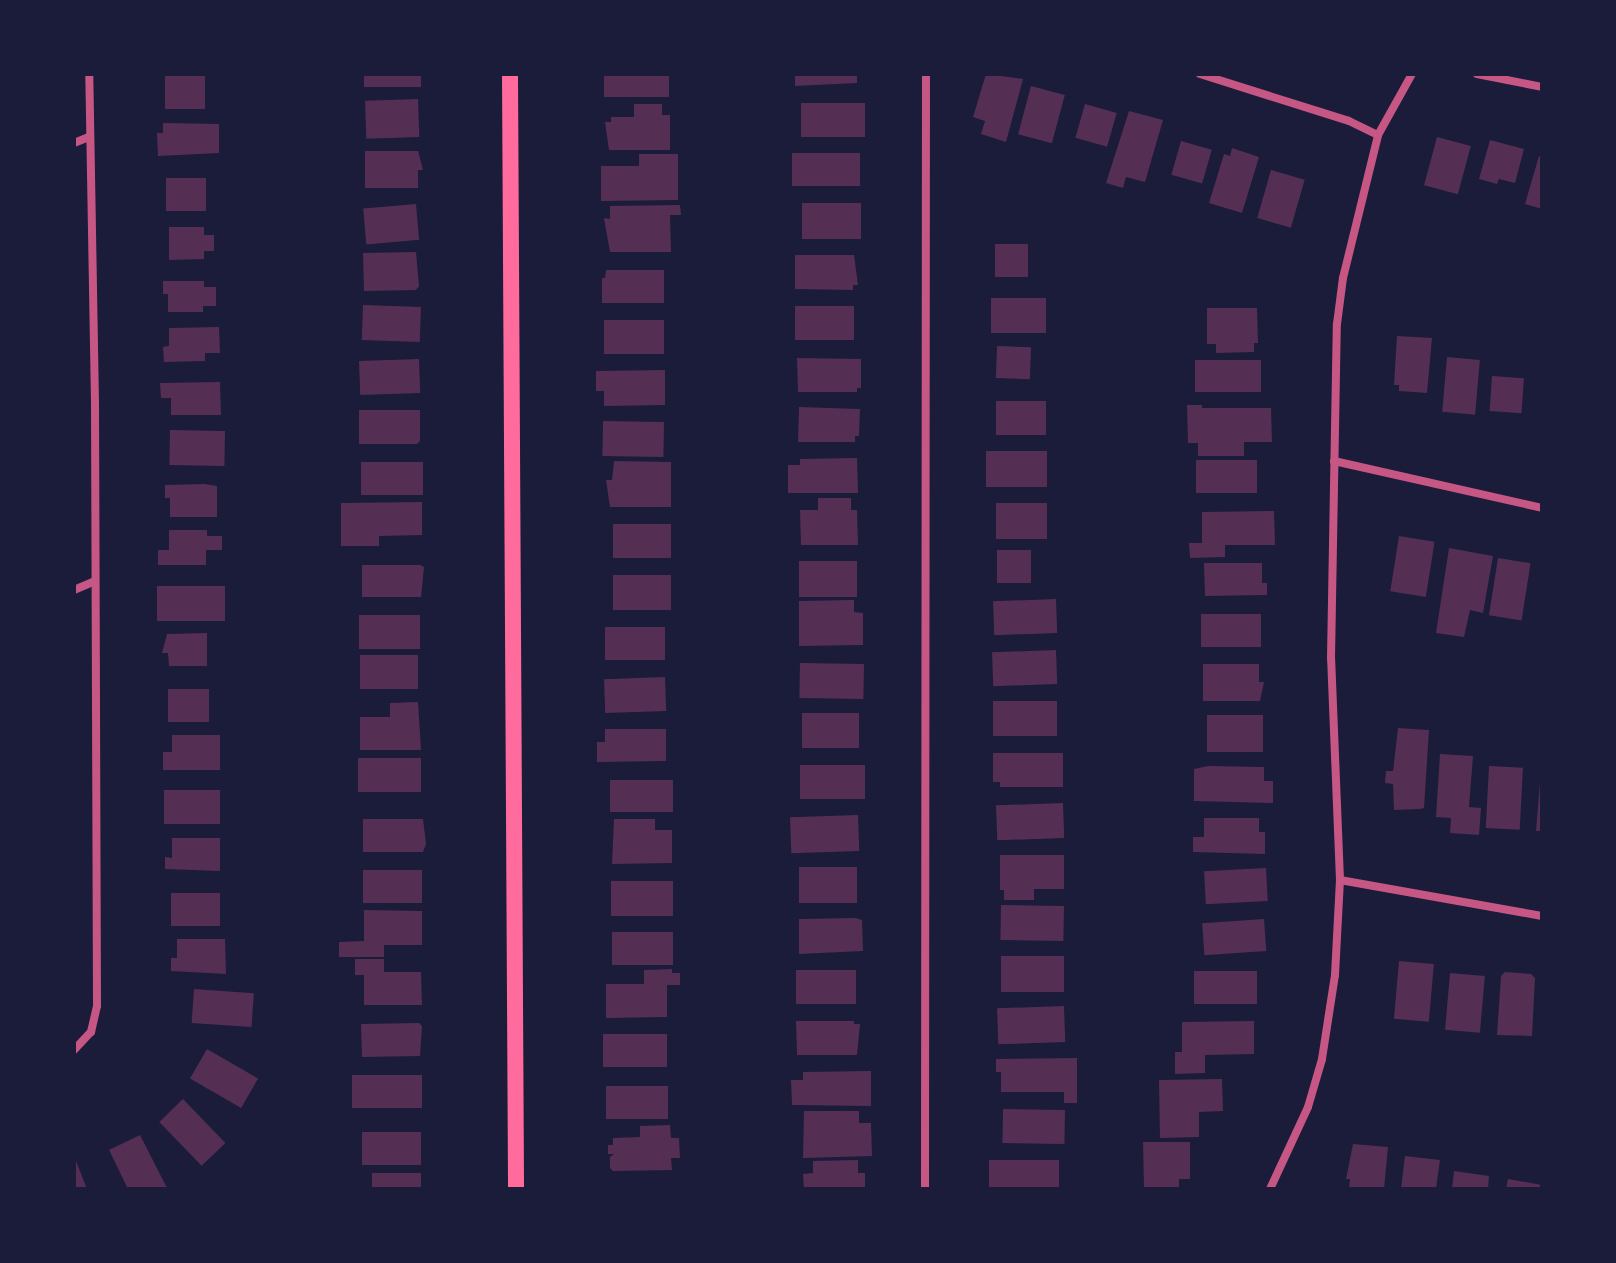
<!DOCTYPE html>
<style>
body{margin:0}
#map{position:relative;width:1616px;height:1263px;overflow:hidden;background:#1b1b3a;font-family:Signika,sans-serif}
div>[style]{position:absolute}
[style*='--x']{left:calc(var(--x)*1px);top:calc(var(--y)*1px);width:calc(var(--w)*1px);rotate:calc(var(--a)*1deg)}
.building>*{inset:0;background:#542f53;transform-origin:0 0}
.minor>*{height:8px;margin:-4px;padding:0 4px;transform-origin:4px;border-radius:4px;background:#c65784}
.secondary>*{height:16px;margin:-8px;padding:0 8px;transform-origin:8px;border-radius:8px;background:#ff6b9d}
span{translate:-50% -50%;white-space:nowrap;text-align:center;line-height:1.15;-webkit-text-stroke:8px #1b1b3a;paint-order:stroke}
.frame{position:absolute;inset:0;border:76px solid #1b1b3a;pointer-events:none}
</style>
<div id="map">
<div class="building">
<i style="left:364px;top:74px;width:57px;height:13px"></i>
<i style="left:604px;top:74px;width:65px;height:23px"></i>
<i style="clip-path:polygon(795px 74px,857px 74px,857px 83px,795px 86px)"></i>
<i style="clip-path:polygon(986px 74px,1023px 79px,1006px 142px,981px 134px,985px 121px,973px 117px)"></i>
<i style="left:205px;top:76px;width:33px;height:40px;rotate:90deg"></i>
<i style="left:1031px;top:86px;width:35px;height:50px;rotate:15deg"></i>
<i style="left:418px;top:99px;width:38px;height:53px;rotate:88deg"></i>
<i style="left:801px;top:103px;width:64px;height:34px"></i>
<i style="clip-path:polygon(634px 104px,662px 104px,662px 115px,670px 115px,670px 150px,609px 150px,605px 122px,611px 122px,611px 117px,634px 117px)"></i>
<i style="left:1085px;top:104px;width:33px;height:35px;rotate:16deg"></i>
<i style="clip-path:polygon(1129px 111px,1163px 120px,1145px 182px,1126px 177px,1123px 188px,1106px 183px)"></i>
<i style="clip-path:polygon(163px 123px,219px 124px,219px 153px,158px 156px,157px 133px,163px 133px)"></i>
<i style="left:1437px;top:137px;width:35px;height:50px;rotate:15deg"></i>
<i style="clip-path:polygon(1490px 140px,1524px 149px,1515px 183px,1499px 179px,1497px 184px,1479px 179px)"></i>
<i style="left:1181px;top:141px;width:32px;height:35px;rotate:16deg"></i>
<i style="clip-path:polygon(1232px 148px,1259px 157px,1242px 213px,1209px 203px,1224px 154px,1230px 156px)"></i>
<i style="clip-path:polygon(365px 151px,418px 151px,423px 170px,418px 170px,418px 188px,365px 188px)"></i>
<i style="left:792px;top:153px;width:68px;height:33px"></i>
<i style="clip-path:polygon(639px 154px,678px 154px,678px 200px,601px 201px,601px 166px,639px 166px)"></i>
<i style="clip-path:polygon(1539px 156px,1542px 157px,1542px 209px,1525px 204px)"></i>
<i style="left:1271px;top:170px;width:35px;height:50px;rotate:16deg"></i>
<i style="left:206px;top:178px;width:33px;height:40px;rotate:90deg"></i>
<i style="left:861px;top:203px;width:36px;height:59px;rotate:90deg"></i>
<i style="left:416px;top:204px;width:36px;height:53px;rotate:85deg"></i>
<i style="clip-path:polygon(680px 205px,681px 215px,670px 215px,671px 252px,610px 252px,604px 218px,610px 219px,610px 206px)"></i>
<i style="clip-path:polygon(169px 227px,204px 227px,204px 235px,214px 235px,214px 251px,204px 251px,204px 259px,169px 260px)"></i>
<i style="left:995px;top:244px;width:33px;height:33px"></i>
<i style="clip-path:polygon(416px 252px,419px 286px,416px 290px,364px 291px,363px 253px)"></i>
<i style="clip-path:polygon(795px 255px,854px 255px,858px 285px,853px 285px,853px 290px,795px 289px)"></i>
<i style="clip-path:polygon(606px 270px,664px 270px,664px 303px,602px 303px,602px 278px,605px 278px)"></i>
<i style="clip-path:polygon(163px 281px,204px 281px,204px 287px,216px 287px,216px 306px,203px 306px,203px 312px,168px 312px,168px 294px,163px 294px)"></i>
<i style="left:1046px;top:298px;width:35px;height:55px;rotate:90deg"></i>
<i style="left:363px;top:305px;width:58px;height:35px;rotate:2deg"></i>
<i style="left:795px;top:306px;width:59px;height:34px"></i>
<i style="clip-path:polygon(1207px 308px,1257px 308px,1258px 343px,1254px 343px,1254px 352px,1216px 353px,1216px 344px,1207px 344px)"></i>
<i style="left:604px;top:320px;width:60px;height:34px"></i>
<i style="clip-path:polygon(219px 327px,220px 353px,205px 353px,205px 361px,164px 362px,163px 347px,169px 346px,169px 328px)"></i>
<i style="clip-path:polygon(1397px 336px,1432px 338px,1427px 393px,1399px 391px,1399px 385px,1394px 385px)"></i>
<i style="left:997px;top:346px;width:34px;height:32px;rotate:2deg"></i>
<i style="left:1447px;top:357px;width:33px;height:55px;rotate:5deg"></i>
<i style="clip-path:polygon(797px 358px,861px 359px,861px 388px,857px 388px,857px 392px,798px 392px)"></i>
<i style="left:419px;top:359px;width:34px;height:60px;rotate:88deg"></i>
<i style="left:1195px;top:360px;width:66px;height:32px"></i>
<i style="clip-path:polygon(665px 370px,665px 405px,604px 406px,604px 391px,596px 391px,596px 371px)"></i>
<i style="left:1492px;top:376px;width:32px;height:35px;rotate:4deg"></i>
<i style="clip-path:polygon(220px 382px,221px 415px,171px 415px,171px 398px,161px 398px,160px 383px)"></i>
<i style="left:1046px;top:401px;width:34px;height:50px;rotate:90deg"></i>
<i style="clip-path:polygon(1187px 405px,1202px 405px,1202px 408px,1271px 408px,1272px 442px,1244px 442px,1244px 456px,1198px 456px,1198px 443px,1188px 443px)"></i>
<i style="clip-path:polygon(799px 407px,860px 409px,859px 436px,855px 436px,855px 442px,798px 442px)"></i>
<i style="clip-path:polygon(359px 410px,420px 410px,420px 441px,417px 444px,359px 444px)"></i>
<i style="left:603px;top:421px;width:61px;height:35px;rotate:1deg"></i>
<i style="left:170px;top:430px;width:55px;height:35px;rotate:1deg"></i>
<i style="left:1047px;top:451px;width:36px;height:61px;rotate:90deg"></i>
<i style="clip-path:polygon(857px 458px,858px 493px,788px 493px,788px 465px,800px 465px,800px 459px)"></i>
<i style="left:1196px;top:460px;width:61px;height:33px"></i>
<i style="clip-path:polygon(614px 461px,671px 462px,671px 507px,610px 507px,606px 480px,612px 480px)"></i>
<i style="left:361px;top:462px;width:62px;height:33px"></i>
<i style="clip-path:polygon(205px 484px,217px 486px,217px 517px,170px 517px,170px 498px,165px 498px,165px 485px)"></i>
<i style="clip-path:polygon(818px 498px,851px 498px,851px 510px,857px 510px,858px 545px,801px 545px,800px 510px,818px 510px)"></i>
<i style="clip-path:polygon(422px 502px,422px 535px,379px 536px,379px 546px,341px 546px,341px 503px)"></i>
<i style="left:996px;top:503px;width:51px;height:36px"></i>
<i style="clip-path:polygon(1274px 511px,1275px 545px,1225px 545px,1225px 557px,1190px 558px,1189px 543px,1202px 543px,1202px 512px)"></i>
<i style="left:613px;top:524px;width:58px;height:34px"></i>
<i style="clip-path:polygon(169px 530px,207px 530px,207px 536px,222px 536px,222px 550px,206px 550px,206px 565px,158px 565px,158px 550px,169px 550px)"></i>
<i style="left:1399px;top:536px;width:36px;height:56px;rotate:9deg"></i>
<i style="clip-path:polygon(1449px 548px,1493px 556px,1483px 613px,1470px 610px,1464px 637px,1436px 633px)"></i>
<i style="left:997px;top:550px;width:34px;height:33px"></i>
<i style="left:1498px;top:558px;width:33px;height:58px;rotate:9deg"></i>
<i style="left:799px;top:561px;width:58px;height:36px"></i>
<i style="clip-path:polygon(1204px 563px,1262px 563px,1262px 583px,1267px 583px,1267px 595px,1205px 596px)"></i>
<i style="clip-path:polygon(362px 565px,420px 565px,424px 567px,421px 597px,362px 597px)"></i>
<i style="left:613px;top:575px;width:58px;height:35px"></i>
<i style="left:225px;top:586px;width:35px;height:68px;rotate:90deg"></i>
<i style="left:1056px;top:599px;width:34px;height:63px;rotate:88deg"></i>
<i style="clip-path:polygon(854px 600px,854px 612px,863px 613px,863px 645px,799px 646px,799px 601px)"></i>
<i style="left:1201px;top:614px;width:60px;height:33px"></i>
<i style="left:359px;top:615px;width:61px;height:34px"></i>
<i style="left:605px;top:627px;width:60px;height:33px"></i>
<i style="clip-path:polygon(207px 633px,207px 666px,169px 666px,168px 653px,162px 653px,167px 634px)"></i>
<i style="left:1056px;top:650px;width:34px;height:64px;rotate:88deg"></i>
<i style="left:360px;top:655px;width:58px;height:34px"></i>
<i style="left:800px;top:663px;width:64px;height:35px;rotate:1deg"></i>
<i style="clip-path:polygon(1203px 664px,1259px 664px,1259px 682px,1264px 682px,1260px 701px,1203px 701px)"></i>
<i style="left:665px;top:677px;width:34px;height:61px;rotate:88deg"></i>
<i style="left:168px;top:689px;width:41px;height:33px"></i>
<i style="left:1057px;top:701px;width:35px;height:64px;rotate:90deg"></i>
<i style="clip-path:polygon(418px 702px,421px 750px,360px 750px,360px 717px,390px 717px,390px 703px)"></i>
<i style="left:859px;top:713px;width:35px;height:57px;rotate:90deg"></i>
<i style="left:1207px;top:715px;width:56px;height:37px"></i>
<i style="clip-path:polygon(1398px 728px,1429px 730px,1424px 808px,1419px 809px,1394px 810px,1393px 784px,1385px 783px,1386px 771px,1393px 771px)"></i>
<i style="clip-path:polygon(605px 729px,666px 729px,666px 761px,597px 762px,597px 742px,605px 742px)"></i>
<i style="clip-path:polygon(172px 735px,220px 735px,220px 770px,163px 770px,163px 752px,172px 752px)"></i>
<i style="clip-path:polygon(993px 753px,1063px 753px,1063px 787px,1000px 787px,1000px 782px,993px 782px)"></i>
<i style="clip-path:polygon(1440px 754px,1473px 756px,1469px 807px,1481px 808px,1479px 835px,1450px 833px,1451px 818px,1436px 817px)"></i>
<i style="left:358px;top:758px;width:63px;height:34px"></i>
<i style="left:800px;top:765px;width:65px;height:34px"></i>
<i style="clip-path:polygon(1208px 766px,1264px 767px,1264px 781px,1273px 781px,1273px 803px,1194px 801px,1194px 769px)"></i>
<i style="left:1489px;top:766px;width:34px;height:62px;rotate:3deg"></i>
<i style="left:610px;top:780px;width:63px;height:32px"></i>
<i style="clip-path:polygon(1540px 783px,1542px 783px,1542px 831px,1536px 831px)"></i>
<i style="left:220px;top:790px;width:34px;height:56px;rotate:90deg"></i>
<i style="left:1063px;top:803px;width:35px;height:67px;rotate:88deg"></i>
<i style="left:858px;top:815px;width:36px;height:68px;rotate:88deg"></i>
<i style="clip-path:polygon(1204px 818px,1259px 818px,1259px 832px,1265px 832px,1265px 854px,1193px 852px,1193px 837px,1204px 837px)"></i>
<i style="clip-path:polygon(363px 819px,423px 819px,426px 844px,423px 852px,363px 852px)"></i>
<i style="clip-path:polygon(614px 819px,655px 819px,655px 830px,672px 830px,672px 863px,612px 864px)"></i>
<i style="clip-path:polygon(172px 838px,220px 838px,220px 871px,165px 869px,165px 857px,172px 858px)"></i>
<i style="clip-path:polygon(1000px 855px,1064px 855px,1064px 889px,1034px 889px,1034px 900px,1004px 900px,1004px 890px,1000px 890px)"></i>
<i style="left:799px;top:867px;width:58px;height:36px"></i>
<i style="left:1266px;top:868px;width:33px;height:62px;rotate:87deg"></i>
<i style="left:422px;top:870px;width:33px;height:59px;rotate:90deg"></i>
<i style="left:611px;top:881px;width:62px;height:35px"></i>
<i style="left:171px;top:893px;width:49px;height:33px"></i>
<i style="left:1001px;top:905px;width:63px;height:35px;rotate:1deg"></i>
<i style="clip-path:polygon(364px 910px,422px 911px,422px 945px,384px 945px,384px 957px,339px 957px,339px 942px,364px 941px)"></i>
<i style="clip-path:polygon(856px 918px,862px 920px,863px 951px,799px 954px,799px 919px)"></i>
<i style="left:1264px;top:919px;width:32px;height:62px;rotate:86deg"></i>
<i style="left:673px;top:932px;width:33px;height:61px;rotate:90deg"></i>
<i style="clip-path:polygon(177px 939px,225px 939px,226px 974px,171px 971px,171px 958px,177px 958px)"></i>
<i style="left:1001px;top:956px;width:63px;height:36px"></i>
<i style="clip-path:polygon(355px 959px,384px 959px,384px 972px,421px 972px,422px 1005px,364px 1005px,364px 975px,355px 975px)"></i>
<i style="left:1399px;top:961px;width:35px;height:58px;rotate:5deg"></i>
<i style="clip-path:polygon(672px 969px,672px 973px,680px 973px,680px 985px,667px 985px,667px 1017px,606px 1018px,606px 984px,644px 984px,644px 970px)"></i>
<i style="left:796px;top:970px;width:60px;height:34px"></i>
<i style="left:1194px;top:971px;width:63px;height:33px"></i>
<i style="clip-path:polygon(1505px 972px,1531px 974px,1535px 978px,1532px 1036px,1497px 1035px,1501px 976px)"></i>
<i style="left:1450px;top:973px;width:35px;height:57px;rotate:5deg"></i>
<i style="left:194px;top:989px;width:60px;height:34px;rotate:4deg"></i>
<i style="left:1064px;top:1006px;width:36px;height:67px;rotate:88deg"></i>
<i style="clip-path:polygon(796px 1021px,854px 1021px,854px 1024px,860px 1024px,857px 1055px,797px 1055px)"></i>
<i style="clip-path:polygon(1254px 1021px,1254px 1054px,1205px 1055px,1205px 1073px,1175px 1074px,1175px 1052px,1182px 1052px,1182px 1022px)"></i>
<i style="clip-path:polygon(419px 1023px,422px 1026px,420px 1056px,362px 1057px,361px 1024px)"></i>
<i style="left:667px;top:1034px;width:33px;height:64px;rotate:90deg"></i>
<i style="left:207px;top:1049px;width:59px;height:34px;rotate:30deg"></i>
<i style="clip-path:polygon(1077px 1058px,1077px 1103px,1064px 1103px,1064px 1092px,1001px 1092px,1001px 1072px,996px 1072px,996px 1059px)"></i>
<i style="clip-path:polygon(871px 1071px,871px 1106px,792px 1105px,791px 1080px,803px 1080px,803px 1072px)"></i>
<i style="left:422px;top:1075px;width:33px;height:70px;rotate:90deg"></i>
<i style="clip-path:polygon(1222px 1079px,1223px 1111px,1199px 1112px,1199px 1137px,1160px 1138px,1159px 1080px)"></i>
<i style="left:606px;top:1086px;width:62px;height:33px"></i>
<i style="left:183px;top:1099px;width:61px;height:33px;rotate:46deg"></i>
<i style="left:1003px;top:1109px;width:62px;height:34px;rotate:1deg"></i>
<i style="clip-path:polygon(804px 1111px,859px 1111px,859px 1123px,871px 1123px,872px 1156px,803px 1158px)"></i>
<i style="clip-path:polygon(670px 1125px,671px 1138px,679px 1138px,680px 1158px,671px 1158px,672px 1170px,613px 1171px,610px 1168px,610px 1157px,614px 1154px,608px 1154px,608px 1145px,613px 1145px,613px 1138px,640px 1137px,640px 1126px)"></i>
<i style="left:362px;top:1132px;width:59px;height:33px"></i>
<i style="clip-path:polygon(140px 1135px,167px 1188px,164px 1189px,128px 1189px,109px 1150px)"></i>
<i style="clip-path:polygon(1143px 1142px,1190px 1142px,1190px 1179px,1179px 1179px,1179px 1189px,1144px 1189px)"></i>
<i style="clip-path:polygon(1353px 1144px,1388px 1147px,1384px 1189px,1349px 1189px,1350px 1179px,1346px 1179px)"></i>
<i style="clip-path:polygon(74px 1156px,87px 1189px,74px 1189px)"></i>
<i style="clip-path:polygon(1405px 1156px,1440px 1160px,1436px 1189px,1401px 1189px)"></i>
<i style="clip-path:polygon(858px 1160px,858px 1173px,865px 1173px,865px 1189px,804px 1189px,803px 1174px,813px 1173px,813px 1161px)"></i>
<i style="left:1059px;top:1160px;width:29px;height:70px;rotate:90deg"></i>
<i style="clip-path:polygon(1454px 1171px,1489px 1176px,1488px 1189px,1452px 1189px)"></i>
<i style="left:372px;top:1173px;width:49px;height:16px"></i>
<i style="clip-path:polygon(1508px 1179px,1542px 1185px,1542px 1189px,1506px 1189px)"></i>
</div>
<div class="minor">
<i style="--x:1200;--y:74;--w:156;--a:17.5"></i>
<i style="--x:1349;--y:121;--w:32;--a:26"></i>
<i style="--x:1477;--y:74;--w:66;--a:11.3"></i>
<i style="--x:74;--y:143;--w:16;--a:-22"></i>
<i style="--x:1334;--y:461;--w:213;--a:12.7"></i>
<i style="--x:74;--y:590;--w:21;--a:-23"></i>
<i style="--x:1340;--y:880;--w:205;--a:10.1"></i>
<i style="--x:74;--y:1050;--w:25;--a:-47"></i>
<i style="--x:91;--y:1032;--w:27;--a:-77"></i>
<i style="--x:97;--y:1006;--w:603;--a:-90.19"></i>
<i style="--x:95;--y:403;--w:329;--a:-91"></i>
<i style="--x:925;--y:1189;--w:1115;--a:-89.95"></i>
<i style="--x:1270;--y:1189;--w:90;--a:-65.1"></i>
<i style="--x:1308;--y:1107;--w:50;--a:-73.7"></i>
<i style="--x:1322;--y:1059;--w:85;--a:-81.2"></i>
<i style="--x:1335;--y:975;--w:95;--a:-87"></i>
<i style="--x:1340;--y:880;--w:222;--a:-92.3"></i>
<i style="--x:1331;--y:658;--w:334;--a:-89"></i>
<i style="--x:1337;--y:324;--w:46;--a:-82.6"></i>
<i style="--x:1343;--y:278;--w:147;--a:-76.2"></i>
<i style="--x:1378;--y:135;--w:70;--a:-60.9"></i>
</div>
<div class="secondary">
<i style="--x:510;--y:74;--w:1115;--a:89.69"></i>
</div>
<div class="frame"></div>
</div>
